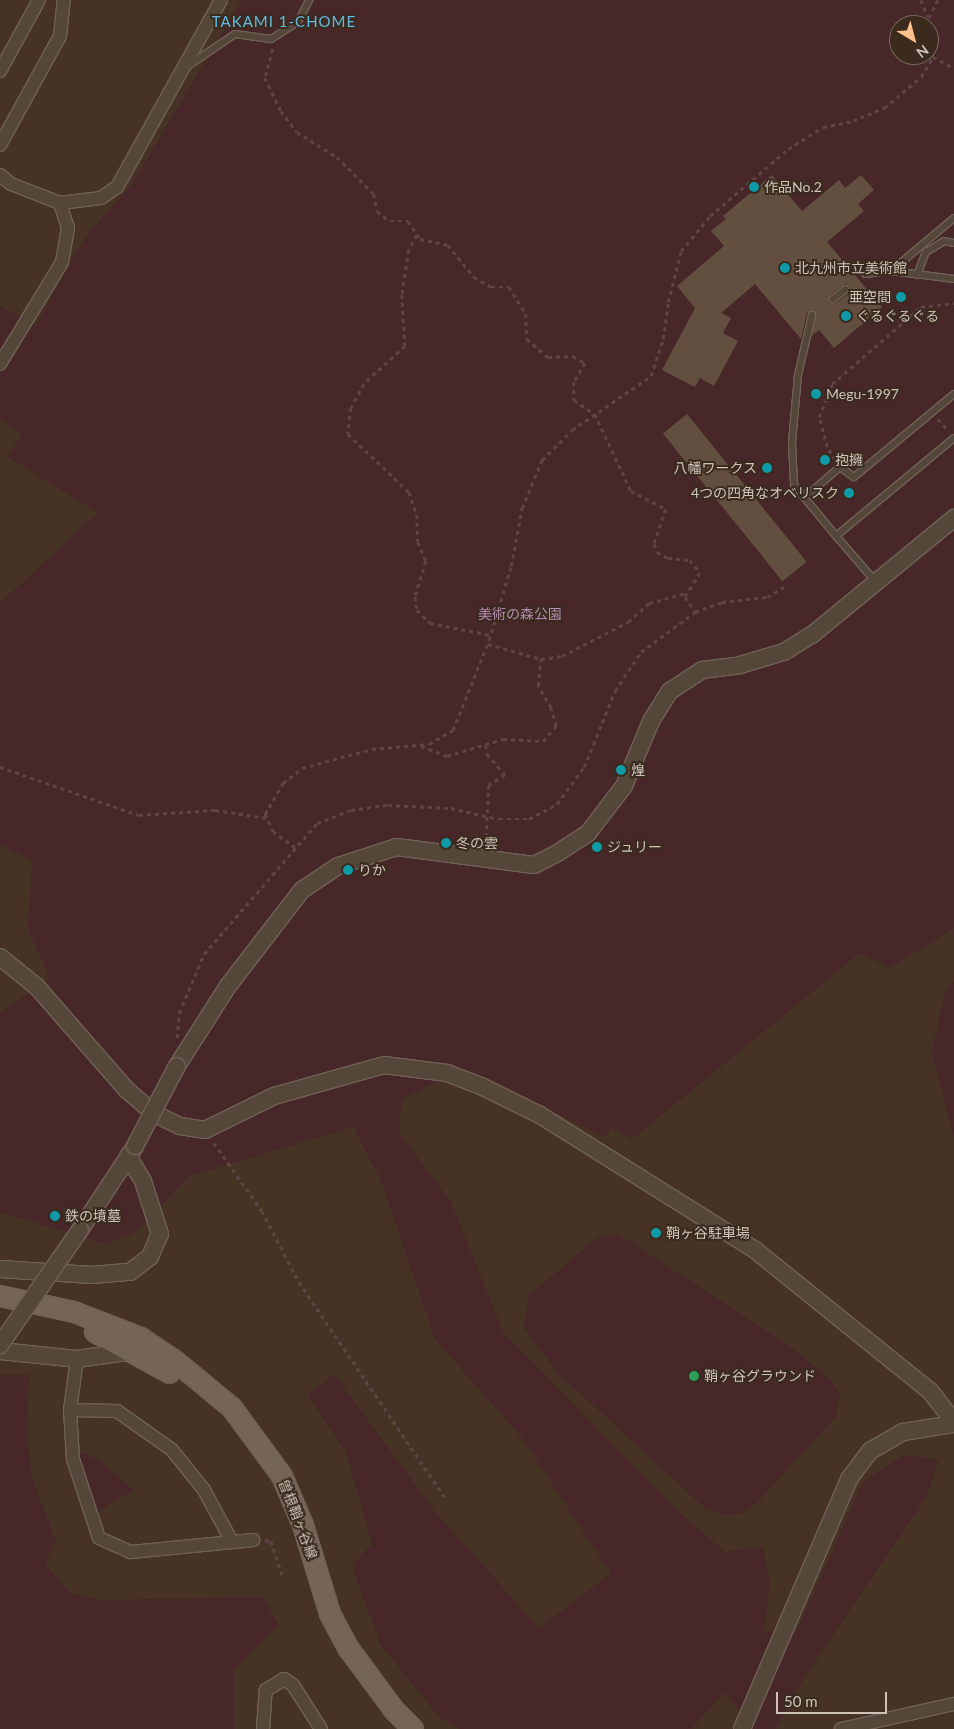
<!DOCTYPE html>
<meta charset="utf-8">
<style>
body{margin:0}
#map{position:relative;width:954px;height:1729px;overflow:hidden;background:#463325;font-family:Lato,"Noto Sans JP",sans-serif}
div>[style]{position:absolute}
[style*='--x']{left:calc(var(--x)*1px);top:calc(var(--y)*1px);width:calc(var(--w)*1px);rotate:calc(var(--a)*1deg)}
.green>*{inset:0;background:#472728}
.building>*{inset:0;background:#634f3f;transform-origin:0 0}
.path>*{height:2.5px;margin-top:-1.25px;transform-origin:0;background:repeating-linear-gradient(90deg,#604445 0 4px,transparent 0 8px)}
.roads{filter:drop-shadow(1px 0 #706156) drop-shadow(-1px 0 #706156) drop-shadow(0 1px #706156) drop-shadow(0 -1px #706156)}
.service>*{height:6px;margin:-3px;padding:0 3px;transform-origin:3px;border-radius:3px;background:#55463a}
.minor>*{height:12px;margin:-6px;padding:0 6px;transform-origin:6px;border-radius:6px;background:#55463a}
.tertiary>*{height:16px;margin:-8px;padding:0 8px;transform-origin:8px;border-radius:8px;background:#55463a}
.primary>*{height:20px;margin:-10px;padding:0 10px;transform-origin:10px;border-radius:10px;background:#756558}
.bridges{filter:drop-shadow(1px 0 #706156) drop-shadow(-1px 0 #706156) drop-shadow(0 1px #706156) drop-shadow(0 -1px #706156)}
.tertiary-bridge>*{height:16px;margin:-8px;padding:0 8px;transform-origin:8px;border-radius:8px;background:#55463a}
.dots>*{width:14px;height:14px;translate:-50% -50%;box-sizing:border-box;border:2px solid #3b2b1f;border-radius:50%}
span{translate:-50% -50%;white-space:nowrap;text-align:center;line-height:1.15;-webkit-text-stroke:4px #3b2b1f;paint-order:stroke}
.poi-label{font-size:14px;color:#cec3b8}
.left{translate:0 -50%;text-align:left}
.right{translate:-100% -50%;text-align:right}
.park-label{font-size:14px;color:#b48ab1}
.street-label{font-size:14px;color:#cec3b8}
.neighbourhood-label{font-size:15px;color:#62bbdf;letter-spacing:1px}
.north{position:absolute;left:889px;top:15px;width:50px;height:50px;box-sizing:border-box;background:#3b2b1f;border:1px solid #76685c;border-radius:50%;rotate:143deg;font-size:14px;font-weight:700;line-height:20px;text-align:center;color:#cec3b8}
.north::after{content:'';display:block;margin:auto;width:18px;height:22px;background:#ffc28c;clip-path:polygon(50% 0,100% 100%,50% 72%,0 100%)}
.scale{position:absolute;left:776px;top:1692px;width:111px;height:22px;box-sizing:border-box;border:2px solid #cec3b8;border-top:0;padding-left:6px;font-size:15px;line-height:18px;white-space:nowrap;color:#cec3b8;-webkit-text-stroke:4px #3b2b1f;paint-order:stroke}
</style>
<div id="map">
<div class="green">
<i style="clip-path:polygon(evenodd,242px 0,954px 0,954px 928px,890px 968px,860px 953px,632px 1139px,612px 1128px,604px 1137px,464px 1068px,402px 1099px,399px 1133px,451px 1202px,503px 1332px,676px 1509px,725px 1552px,763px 1547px,770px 1585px,764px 1631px,796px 1632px,863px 1482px,903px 1455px,939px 1460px,926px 1498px,810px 1669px,775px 1729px,752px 1729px,725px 1692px,691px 1729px,460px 1729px,440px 1718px,380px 1644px,352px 1565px,372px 1544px,346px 1452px,308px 1396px,334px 1374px,436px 1513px,539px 1628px,611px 1573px,522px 1438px,435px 1339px,382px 1182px,353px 1127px,189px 1176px,134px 1233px,106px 1244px,0 1212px,0 1013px,50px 979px,28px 929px,32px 860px,0 845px,0 603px,98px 513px,8px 457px,22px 433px,0 419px,0 306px,36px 325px,86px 236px,132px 184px,242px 0,899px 25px,929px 25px,929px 55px,899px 55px,899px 25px)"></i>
<i style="clip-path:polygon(954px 981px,954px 1138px,932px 1052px,944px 996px)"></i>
<i style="clip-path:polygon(618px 1234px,784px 1342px,831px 1380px,840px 1394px,836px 1416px,757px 1503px,742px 1513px,725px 1515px,705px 1508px,558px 1373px,524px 1328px,528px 1296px,597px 1238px)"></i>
<i style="clip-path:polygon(29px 1374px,27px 1432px,32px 1478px,56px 1541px,45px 1564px,70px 1593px,103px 1600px,262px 1597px,279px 1625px,233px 1671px,234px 1729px,0 1729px,0 1375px)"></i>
<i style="clip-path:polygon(79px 1452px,99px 1460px,133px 1490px,98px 1512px)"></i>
</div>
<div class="building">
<i style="clip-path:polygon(evenodd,772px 175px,802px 211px,839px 180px,845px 188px,861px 175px,874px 190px,858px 204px,864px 211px,827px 242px,882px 307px,834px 348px,819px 330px,812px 336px,815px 311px,807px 313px,801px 339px,755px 284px,721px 313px,731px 318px,723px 333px,738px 341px,714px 386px,700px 378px,695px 387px,662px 370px,695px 308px,677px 286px,724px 246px,711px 231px,726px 219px,723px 216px,772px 175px,845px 284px,850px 286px,849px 293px,836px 303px,829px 302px,830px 295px,845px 284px)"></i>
<i style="left:687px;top:414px;width:190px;height:31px;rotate:51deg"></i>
</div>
<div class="path">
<i style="--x:921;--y:0;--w:18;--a:68"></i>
<i style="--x:925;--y:25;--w:28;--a:-63"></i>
<i style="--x:273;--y:49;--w:30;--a:105"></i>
<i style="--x:265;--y:78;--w:37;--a:64"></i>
<i style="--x:281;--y:111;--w:26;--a:53"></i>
<i style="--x:297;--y:132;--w:47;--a:32"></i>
<i style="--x:337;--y:157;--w:52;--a:45"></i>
<i style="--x:374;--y:194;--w:17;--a:80"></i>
<i style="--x:377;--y:211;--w:16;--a:38"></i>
<i style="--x:390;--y:221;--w:18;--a:0"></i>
<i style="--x:408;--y:221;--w:22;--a:56"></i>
<i style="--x:420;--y:239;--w:29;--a:12"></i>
<i style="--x:448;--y:245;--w:41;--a:50.9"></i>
<i style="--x:474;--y:277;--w:20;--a:30"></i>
<i style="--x:491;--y:287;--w:18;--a:0"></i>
<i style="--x:509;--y:287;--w:32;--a:58"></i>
<i style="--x:526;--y:314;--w:25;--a:88"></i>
<i style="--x:527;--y:339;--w:28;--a:41"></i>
<i style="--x:548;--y:357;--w:25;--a:-2"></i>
<i style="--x:573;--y:356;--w:14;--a:30"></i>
<i style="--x:585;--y:363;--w:22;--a:120"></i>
<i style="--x:574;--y:382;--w:18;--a:90"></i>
<i style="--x:574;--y:400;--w:25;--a:34"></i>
<i style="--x:595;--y:414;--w:85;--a:64.9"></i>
<i style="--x:631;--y:491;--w:39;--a:27"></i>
<i style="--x:666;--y:509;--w:37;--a:109"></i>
<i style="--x:654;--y:544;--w:9;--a:69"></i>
<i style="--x:657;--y:552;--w:13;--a:29"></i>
<i style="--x:668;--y:558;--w:22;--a:5"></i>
<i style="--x:690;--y:560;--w:16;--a:52"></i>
<i style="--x:700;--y:573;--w:28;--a:122"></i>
<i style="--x:685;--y:597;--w:18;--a:56"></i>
<i style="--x:933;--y:57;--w:24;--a:28"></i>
<i style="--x:417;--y:235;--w:17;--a:118"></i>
<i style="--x:409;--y:250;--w:46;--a:98.8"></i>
<i style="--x:402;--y:295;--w:51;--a:86.6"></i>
<i style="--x:405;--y:346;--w:56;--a:137.2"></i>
<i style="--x:364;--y:384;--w:27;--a:118"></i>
<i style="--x:351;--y:408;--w:26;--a:97"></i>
<i style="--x:348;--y:434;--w:84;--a:43.6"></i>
<i style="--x:409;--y:492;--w:24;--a:71"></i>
<i style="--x:417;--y:515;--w:27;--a:88"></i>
<i style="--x:418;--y:542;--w:21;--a:67"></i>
<i style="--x:426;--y:561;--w:38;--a:107"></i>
<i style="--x:415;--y:597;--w:13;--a:81"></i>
<i style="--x:417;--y:610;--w:18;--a:45"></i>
<i style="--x:430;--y:623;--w:62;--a:11.1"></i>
<i style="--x:938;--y:419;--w:15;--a:48"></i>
<i style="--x:835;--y:460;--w:15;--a:-122"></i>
<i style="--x:827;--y:447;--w:31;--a:-105"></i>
<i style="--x:819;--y:417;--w:35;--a:-68"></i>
<i style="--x:832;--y:384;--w:118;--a:-40.9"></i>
<i style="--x:921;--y:307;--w:33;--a:-7"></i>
<i style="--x:488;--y:644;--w:55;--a:15.8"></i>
<i style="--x:541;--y:659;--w:21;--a:-8"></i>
<i style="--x:562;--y:656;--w:74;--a:-27.3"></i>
<i style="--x:628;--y:622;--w:28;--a:-42"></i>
<i style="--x:649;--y:603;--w:39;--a:-15"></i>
<i style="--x:486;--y:745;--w:9;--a:84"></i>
<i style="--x:487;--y:754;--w:28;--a:49"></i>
<i style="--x:505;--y:775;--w:19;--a:148"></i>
<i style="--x:489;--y:785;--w:60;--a:92.9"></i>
<i style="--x:421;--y:746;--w:28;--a:21"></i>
<i style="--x:447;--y:756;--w:59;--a:-16.9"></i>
<i style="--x:503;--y:739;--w:40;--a:2.9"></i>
<i style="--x:543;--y:741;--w:20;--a:-49"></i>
<i style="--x:556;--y:726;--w:19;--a:-106"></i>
<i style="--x:551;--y:708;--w:26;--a:-121"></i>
<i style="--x:538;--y:686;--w:27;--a:-84"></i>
<i style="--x:0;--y:767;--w:147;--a:19.1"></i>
<i style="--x:139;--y:815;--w:76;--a:-3.8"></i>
<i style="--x:215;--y:810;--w:53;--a:8.7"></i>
<i style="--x:295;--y:848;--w:27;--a:-144"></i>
<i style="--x:273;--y:832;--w:20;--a:-114"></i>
<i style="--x:265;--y:814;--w:36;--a:-60"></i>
<i style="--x:283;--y:783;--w:24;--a:-38"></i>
<i style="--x:302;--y:768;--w:73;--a:-15.2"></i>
<i style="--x:372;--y:749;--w:57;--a:-5"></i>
<i style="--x:429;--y:744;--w:28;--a:-30"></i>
<i style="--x:453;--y:730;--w:97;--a:-68.2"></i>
<i style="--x:489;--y:640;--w:77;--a:-73.4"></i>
<i style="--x:511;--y:566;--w:59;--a:-79.3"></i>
<i style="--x:522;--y:508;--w:52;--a:-67.4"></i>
<i style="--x:542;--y:460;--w:42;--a:-45"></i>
<i style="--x:572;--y:430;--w:96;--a:-34.4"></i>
<i style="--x:651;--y:376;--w:39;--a:-72"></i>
<i style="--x:663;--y:339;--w:37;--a:-82"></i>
<i style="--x:668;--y:302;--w:53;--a:-75.7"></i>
<i style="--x:681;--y:251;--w:45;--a:-50.4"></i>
<i style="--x:710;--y:216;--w:103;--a:-40.7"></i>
<i style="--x:788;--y:149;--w:41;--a:-32.2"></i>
<i style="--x:823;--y:127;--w:31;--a:-11"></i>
<i style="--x:853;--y:121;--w:34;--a:-23"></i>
<i style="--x:884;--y:108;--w:48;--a:-40"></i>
<i style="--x:921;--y:77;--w:23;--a:-59"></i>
<i style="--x:933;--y:57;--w:12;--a:-110"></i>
<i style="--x:177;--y:1038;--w:25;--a:-85"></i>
<i style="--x:179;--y:1013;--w:64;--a:-67"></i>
<i style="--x:204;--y:954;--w:173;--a:-49.2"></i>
<i style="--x:317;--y:823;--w:36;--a:-21"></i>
<i style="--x:351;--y:810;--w:37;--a:-8"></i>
<i style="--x:388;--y:805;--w:63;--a:2.7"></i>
<i style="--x:451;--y:808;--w:49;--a:12.9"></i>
<i style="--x:499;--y:819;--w:30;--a:0"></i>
<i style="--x:529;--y:819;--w:32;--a:-28"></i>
<i style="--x:557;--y:804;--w:46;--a:-53.9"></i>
<i style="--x:584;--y:767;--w:82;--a:-67.8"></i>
<i style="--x:615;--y:691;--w:47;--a:-56.3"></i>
<i style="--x:641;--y:652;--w:67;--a:-36.5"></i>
<i style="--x:695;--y:612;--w:29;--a:-20"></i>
<i style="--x:722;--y:602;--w:45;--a:-6.3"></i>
<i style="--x:767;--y:597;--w:20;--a:-30"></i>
<i style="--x:214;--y:1143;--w:83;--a:54.8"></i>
<i style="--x:262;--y:1211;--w:80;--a:62.5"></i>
<i style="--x:299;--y:1282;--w:262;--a:55.9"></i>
<i style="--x:265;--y:1540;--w:6;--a:9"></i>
<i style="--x:271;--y:1541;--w:36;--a:72"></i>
</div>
<div class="roads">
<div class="service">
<i style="--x:185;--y:68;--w:60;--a:-34.2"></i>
<i style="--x:235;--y:34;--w:36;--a:8"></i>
<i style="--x:271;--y:39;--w:32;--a:-32"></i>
<i style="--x:298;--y:22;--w:25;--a:-63"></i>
<i style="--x:891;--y:271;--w:82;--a:-40.1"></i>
<i style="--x:865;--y:274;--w:26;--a:-7"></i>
<i style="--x:891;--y:271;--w:64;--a:7.2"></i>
<i style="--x:917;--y:275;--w:25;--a:-69"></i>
<i style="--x:926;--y:252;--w:21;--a:-31"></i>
<i style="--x:944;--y:241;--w:10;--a:11"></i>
<i style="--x:833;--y:299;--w:16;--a:-38"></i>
<i style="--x:812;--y:315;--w:62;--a:103.1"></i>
<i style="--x:798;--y:375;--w:67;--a:95.1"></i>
<i style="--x:792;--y:442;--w:43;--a:87.3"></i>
<i style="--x:794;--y:485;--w:66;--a:50.5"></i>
<i style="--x:805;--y:497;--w:46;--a:-40.6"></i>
<i style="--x:840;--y:467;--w:17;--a:36"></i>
<i style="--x:854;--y:477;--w:130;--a:-39.7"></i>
<i style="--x:875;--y:581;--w:60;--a:-130.9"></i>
<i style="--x:836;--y:536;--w:153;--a:-39.7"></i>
</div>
<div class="minor">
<i style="--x:0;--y:71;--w:81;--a:-61.2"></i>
<i style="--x:0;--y:145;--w:124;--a:-61.2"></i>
<i style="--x:60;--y:36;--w:36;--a:-84"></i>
<i style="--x:0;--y:175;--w:14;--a:39"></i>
<i style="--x:11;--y:184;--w:53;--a:21.2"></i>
<i style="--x:60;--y:203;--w:41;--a:-7"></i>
<i style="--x:101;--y:198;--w:19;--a:-35"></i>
<i style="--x:117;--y:187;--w:214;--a:-60.9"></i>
<i style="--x:0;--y:364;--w:119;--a:-58.7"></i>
<i style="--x:62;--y:262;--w:35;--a:-80"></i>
<i style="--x:68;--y:228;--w:26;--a:-108"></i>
<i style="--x:77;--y:1359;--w:51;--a:97.8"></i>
<i style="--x:70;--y:1410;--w:49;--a:86.5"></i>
<i style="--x:73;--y:1459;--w:83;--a:71.8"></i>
<i style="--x:99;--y:1538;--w:35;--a:24"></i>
<i style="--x:131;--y:1552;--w:123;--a:-5.6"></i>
<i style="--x:70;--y:1410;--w:47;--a:1.2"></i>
<i style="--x:117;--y:1411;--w:67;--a:35.3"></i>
<i style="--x:172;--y:1450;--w:51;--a:51.3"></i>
<i style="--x:204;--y:1490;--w:57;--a:61.6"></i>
<i style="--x:263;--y:1729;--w:39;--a:-86"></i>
<i style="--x:266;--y:1690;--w:21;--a:-31"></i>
<i style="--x:284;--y:1679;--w:11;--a:34"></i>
<i style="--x:293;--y:1685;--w:52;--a:57.5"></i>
<i style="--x:841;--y:1729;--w:116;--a:-12.5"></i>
</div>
<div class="tertiary">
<i style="--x:0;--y:957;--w:48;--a:39"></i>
<i style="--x:37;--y:987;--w:137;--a:48.9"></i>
<i style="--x:127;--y:1090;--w:35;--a:41"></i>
<i style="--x:153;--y:1113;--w:30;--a:26"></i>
<i style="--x:180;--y:1126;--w:25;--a:9"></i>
<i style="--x:205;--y:1130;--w:77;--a:-26.2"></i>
<i style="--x:274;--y:1096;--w:114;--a:-15.7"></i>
<i style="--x:384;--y:1065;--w:64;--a:7.2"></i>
<i style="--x:447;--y:1073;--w:39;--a:21"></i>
<i style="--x:483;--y:1087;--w:64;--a:26.2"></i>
<i style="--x:540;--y:1115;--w:254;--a:32.1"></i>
<i style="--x:755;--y:1250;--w:225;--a:38.9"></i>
<i style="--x:930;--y:1391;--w:39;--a:52"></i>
<i style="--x:177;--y:1066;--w:95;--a:-57.5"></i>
<i style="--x:228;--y:986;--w:121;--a:-52.4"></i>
<i style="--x:302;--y:890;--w:43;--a:-33.7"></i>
<i style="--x:338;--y:866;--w:62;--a:-17.9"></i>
<i style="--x:397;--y:847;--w:138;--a:7.5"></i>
<i style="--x:534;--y:865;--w:28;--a:-27"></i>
<i style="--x:559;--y:852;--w:35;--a:-33"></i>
<i style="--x:588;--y:833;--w:59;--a:-52.5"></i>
<i style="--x:624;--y:786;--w:70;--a:-67.4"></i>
<i style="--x:651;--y:721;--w:36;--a:-58"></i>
<i style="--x:670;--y:691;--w:38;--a:-33"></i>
<i style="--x:702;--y:670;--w:38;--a:-7"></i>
<i style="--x:740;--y:665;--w:46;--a:-16.5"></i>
<i style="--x:784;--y:652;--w:34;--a:-32"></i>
<i style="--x:813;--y:634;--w:183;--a:-39.4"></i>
<i style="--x:80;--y:1230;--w:98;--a:-56.6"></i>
<i style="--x:0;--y:1269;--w:92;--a:3.7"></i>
<i style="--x:92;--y:1275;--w:38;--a:-5"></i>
<i style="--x:130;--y:1272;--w:25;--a:-37"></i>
<i style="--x:150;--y:1257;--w:25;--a:-67"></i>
<i style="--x:160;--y:1234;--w:56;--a:-107.8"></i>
<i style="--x:143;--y:1181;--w:29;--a:-121"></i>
<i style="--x:0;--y:1351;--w:77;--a:5.9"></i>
<i style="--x:77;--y:1359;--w:57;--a:-8.1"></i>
<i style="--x:742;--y:1729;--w:272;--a:-66.8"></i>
<i style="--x:849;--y:1479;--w:35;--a:-53"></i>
<i style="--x:870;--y:1451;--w:38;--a:-30"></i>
<i style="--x:903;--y:1432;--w:52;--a:-8.9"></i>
</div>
<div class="primary">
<i style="--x:0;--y:1296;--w:76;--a:12.2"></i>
<i style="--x:74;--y:1312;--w:72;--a:21.2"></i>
<i style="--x:141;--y:1338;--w:40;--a:34"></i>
<i style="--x:174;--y:1360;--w:75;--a:39.6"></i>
<i style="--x:232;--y:1408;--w:84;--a:53.7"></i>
<i style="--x:282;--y:1476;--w:53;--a:66.8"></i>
<i style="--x:303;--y:1525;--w:93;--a:73.1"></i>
<i style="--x:330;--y:1614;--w:40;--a:62"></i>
<i style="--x:349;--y:1649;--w:76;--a:53.6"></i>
<i style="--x:394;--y:1710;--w:27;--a:45"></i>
<i style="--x:95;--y:1332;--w:85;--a:28.7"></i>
</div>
</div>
<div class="bridges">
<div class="tertiary-bridge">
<i style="--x:135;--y:1146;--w:90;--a:-62.3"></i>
<i style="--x:0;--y:1345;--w:140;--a:-55.2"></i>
</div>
</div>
<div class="dots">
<i style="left:754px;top:187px;background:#0f9aa8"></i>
<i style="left:785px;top:268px;background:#0f9aa8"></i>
<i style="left:901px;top:297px;background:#0f9aa8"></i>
<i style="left:846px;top:316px;background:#0f9aa8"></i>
<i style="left:816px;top:394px;background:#0f9aa8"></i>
<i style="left:825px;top:460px;background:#0f9aa8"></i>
<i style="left:767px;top:468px;background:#0f9aa8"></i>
<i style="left:849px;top:493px;background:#0f9aa8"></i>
<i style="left:621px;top:770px;background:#0f9aa8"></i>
<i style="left:446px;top:843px;background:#0f9aa8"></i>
<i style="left:597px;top:847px;background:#0f9aa8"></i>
<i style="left:348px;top:870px;background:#0f9aa8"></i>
<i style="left:55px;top:1216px;background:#0f9aa8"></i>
<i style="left:656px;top:1233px;background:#0f9aa8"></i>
<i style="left:694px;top:1376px;background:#2e9e5b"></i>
</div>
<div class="poi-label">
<span class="left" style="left:764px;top:187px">作品No.2</span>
<span class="left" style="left:795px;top:268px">北九州市立美術館</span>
<span class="right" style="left:891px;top:297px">亜空間</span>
<span class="left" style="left:856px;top:316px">ぐるぐるぐる</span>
<span class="left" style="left:826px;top:394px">Megu-1997</span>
<span class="left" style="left:835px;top:460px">抱擁</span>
<span class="right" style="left:757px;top:468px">八幡ワークス</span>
<span class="right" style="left:839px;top:493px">4つの四角なオベリスク</span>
<span class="left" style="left:631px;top:770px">煌</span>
<span class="left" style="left:456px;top:843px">冬の雲</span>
<span class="left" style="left:607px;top:847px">ジュリー</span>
<span class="left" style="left:358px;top:870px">りか</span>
<span class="left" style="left:65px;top:1216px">鉄の墳墓</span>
<span class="left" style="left:666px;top:1233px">鞘ヶ谷駐車場</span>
<span class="left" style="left:704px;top:1376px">鞘ヶ谷グラウンド</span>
</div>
<div class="park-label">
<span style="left:520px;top:614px">美術の森公園</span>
</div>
<div class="street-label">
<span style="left:298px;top:1519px;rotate:69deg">曽根鞘ヶ谷線</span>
</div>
<div class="neighbourhood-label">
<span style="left:284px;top:22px">TAKAMI 1-CHOME</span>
</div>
<div class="north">N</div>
<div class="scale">50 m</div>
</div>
